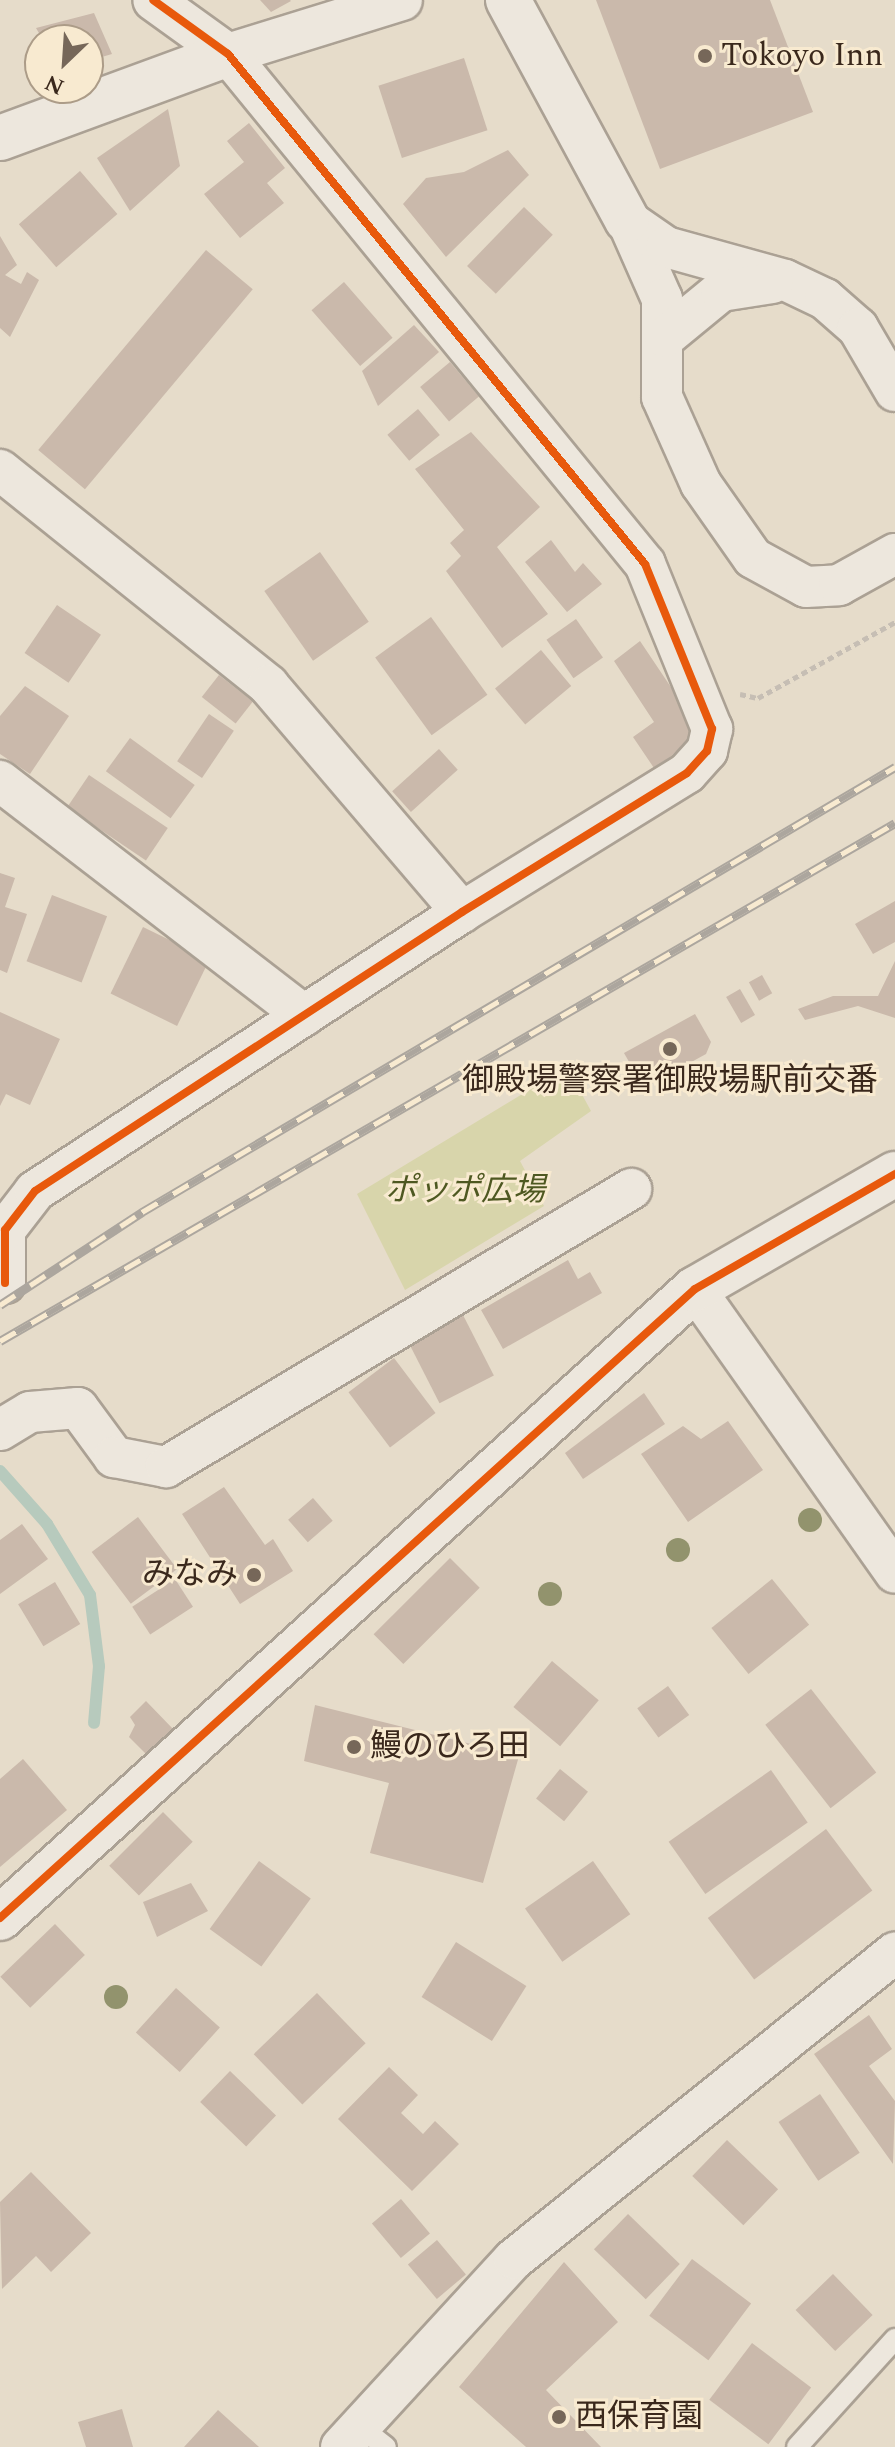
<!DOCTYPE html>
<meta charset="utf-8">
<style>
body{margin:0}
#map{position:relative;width:895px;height:2447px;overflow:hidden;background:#e6dcca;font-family:Spectral,"Noto Sans JP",serif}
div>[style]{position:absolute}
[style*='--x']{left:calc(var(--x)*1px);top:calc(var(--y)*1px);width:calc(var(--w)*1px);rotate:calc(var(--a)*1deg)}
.green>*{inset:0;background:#d8d5ab}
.stream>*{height:12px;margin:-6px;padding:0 6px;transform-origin:6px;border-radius:6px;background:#b7cabd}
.building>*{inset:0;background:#cab9ab;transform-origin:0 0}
.path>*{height:5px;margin-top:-2.5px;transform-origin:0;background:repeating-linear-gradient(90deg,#c6beb4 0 6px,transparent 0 10px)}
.roads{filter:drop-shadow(2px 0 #aba194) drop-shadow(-2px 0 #aba194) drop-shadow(0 2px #aba194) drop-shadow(0 -2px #aba194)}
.lane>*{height:20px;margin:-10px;padding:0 10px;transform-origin:10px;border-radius:10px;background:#ede7dd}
.street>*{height:40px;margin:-20px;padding:0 20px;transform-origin:20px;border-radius:20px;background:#ede7dd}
.secondary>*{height:44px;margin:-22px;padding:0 22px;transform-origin:22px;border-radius:22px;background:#ede7dd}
.rail>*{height:9px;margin-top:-4.5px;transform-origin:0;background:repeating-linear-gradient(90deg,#f8ead0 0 18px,#aca69e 0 36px);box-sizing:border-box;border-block:2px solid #aca69e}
.cycleway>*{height:8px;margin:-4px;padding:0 4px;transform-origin:4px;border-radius:4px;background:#e8590c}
.trees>*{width:24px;height:24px;margin:-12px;border-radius:50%;background:#92936d}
.dots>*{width:22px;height:22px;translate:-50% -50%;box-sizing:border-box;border:4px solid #f8ead0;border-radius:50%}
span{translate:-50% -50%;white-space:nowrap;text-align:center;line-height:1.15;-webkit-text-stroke:6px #f8ead0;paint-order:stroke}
.poi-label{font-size:32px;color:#3a281c}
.left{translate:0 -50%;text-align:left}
.right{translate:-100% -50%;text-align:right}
.park-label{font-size:32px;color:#4e5821;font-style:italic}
.north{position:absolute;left:24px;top:24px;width:80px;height:80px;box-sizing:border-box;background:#f8ead0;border:2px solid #ac9c88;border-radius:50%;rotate:205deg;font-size:22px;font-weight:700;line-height:32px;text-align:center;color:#3a281c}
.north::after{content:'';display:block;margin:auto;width:28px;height:36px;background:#766759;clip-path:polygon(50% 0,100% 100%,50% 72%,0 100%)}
</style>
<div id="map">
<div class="green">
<i style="clip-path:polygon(567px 1067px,591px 1111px,520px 1161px,544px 1206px,405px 1290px,357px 1194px)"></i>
</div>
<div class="stream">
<i style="--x:0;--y:1471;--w:71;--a:48.4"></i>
<i style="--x:47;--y:1524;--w:83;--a:58.8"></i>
<i style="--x:90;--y:1595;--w:72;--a:82.8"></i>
<i style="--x:99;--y:1666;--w:57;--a:95"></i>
</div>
<div class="building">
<i style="clip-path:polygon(260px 0,290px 0,291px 1px,271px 12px)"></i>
<i style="clip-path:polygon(596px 0,770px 0,813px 112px,660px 169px)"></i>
<i style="clip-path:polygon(94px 13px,112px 54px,88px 61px,88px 40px,43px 40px,36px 28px)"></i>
<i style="left:464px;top:58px;width:76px;height:90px;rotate:72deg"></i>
<i style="clip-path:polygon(168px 109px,180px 166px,130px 211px,97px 158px)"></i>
<i style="clip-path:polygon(249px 123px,285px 168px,267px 183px,284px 203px,240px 238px,204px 194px,244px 162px,227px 141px)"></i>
<i style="clip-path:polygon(508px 150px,529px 175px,446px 257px,403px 204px,426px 178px,464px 172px)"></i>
<i style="left:80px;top:171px;width:57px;height:81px;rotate:49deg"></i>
<i style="left:524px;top:207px;width:40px;height:82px;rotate:44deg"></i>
<i style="clip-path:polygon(0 236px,17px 265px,5px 275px,21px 284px,27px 272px,39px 280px,10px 337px,0 328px)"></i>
<i style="left:206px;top:250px;width:61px;height:261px;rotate:40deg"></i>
<i style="left:344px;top:282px;width:74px;height:43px;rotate:49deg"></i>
<i style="clip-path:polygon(414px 325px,439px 352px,378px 406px,362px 371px)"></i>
<i style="left:450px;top:362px;width:45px;height:39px;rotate:50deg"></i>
<i style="left:418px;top:409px;width:34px;height:40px;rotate:50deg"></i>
<i style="clip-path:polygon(471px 432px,540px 507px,497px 547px,548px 614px,502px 648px,446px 571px,461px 556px,450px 543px,464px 530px,415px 469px)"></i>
<i style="clip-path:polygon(551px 540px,575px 572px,583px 563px,602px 584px,567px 612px,525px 562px)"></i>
<i style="left:320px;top:552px;width:85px;height:68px;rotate:55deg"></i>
<i style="left:57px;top:605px;width:53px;height:58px;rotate:34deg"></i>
<i style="left:431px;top:617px;width:96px;height:69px;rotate:54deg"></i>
<i style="left:576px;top:619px;width:47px;height:36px;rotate:55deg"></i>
<i style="clip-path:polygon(640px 641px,699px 729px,656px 771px,633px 737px,654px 722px,614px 661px)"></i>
<i style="left:541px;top:650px;width:47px;height:60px;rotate:50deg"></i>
<i style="left:219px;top:675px;width:43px;height:28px;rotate:38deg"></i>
<i style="clip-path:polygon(25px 686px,69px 716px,30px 774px,0 754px,0 716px)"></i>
<i style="left:209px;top:714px;width:30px;height:57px;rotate:34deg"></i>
<i style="left:130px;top:738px;width:80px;height:41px;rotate:36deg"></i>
<i style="left:439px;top:749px;width:28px;height:63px;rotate:48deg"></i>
<i style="left:89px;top:775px;width:95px;height:39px;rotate:34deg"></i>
<i style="clip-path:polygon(0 873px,15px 878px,5px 907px,27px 914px,7px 973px,0 970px)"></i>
<i style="left:52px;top:895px;width:59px;height:71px;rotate:21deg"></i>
<i style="clip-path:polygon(895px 901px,895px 942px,873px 954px,855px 924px)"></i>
<i style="left:143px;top:927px;width:74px;height:74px;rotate:26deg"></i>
<i style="clip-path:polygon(895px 961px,895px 1018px,858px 1006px,805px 1020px,798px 1009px,833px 996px,878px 996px)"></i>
<i style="left:762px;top:975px;width:21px;height:15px;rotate:61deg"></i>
<i style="left:740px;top:989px;width:30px;height:16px;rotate:60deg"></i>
<i style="clip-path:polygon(0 1012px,60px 1039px,30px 1105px,6px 1094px,0 1106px)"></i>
<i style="clip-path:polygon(695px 1014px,711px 1042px,706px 1054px,644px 1088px,624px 1053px)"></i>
<i style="clip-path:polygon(568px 1260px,578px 1279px,590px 1272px,602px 1293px,503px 1349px,481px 1310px)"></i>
<i style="left:463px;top:1315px;width:68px;height:61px;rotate:63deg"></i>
<i style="left:394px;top:1358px;width:69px;height:57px;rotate:53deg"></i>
<i style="clip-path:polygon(644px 1393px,665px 1424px,583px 1479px,565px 1453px)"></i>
<i style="clip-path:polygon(728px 1421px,763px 1470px,688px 1522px,641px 1454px,683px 1426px,701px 1439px)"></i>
<i style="clip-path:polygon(224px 1487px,265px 1545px,273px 1539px,293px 1571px,240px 1604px,182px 1514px)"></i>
<i style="left:313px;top:1498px;width:30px;height:33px;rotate:49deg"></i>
<i style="left:138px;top:1517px;width:65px;height:58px;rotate:53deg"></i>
<i style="clip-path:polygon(22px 1524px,48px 1559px,0 1594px,0 1540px)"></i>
<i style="left:450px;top:1558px;width:42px;height:108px;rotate:45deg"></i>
<i style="left:175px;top:1579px;width:33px;height:51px;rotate:57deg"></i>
<i style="left:772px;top:1579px;width:59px;height:78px;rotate:51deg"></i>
<i style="left:55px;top:1582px;width:49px;height:43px;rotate:59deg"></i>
<i style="left:552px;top:1661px;width:61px;height:60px;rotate:40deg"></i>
<i style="left:668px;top:1686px;width:36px;height:38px;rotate:54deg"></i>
<i style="left:811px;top:1689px;width:106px;height:58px;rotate:52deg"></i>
<i style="clip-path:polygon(146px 1701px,174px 1730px,146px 1754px,129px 1737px,135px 1725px,130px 1717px)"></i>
<i style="clip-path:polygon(315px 1705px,519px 1756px,483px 1883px,370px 1853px,389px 1783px,304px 1761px)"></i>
<i style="clip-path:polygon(23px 1759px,67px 1810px,0 1867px,0 1779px)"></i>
<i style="left:560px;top:1769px;width:36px;height:38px;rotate:39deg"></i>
<i style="left:771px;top:1770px;width:64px;height:125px;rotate:55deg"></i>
<i style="left:163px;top:1812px;width:42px;height:76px;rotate:45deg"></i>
<i style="left:826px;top:1829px;width:77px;height:148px;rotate:53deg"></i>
<i style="left:259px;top:1861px;width:64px;height:84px;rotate:36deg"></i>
<i style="left:593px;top:1861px;width:65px;height:83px;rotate:55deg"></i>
<i style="clip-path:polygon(191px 1883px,208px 1911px,157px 1937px,143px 1902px)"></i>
<i style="left:55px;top:1924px;width:43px;height:76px;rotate:46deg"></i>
<i style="left:456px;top:1942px;width:83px;height:65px;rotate:32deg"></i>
<i style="left:176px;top:1988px;width:59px;height:60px;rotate:42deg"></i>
<i style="left:317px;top:1993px;width:70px;height:88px;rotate:46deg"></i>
<i style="clip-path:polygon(869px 2015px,892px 2049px,869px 2066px,895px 2101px,893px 2164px,814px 2054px)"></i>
<i style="clip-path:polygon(389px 2067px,418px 2095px,401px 2113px,423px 2134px,435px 2121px,459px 2144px,412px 2191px,338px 2119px)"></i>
<i style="left:230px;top:2071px;width:64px;height:43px;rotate:44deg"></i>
<i style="left:820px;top:2094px;width:71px;height:50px;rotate:56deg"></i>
<i style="left:727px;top:2140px;width:71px;height:50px;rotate:44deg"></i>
<i style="clip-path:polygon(31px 2172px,91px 2233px,51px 2272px,36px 2256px,2px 2289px,0 2202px)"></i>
<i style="left:401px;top:2199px;width:45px;height:38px;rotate:50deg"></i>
<i style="left:628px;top:2214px;width:72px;height:49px;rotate:44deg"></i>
<i style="left:437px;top:2240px;width:45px;height:38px;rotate:50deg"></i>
<i style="left:692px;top:2259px;width:74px;height:71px;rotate:37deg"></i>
<i style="clip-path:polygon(564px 2262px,618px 2322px,546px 2390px,601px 2447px,526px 2447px,459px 2387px)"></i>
<i style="left:833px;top:2274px;width:57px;height:52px;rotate:46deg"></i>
<i style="left:752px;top:2343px;width:74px;height:71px;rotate:37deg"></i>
<i style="clip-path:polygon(122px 2409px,133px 2447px,86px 2447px,78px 2422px)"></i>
<i style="clip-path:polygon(218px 2410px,259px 2447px,184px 2447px)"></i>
</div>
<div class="path">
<i style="--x:740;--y:694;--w:18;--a:13"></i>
<i style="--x:758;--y:698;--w:157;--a:-29"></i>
</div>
<div class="roads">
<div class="lane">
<i style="--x:359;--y:2426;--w:34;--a:38"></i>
<i style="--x:797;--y:2447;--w:146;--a:-47.8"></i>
</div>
<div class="street">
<i style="--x:228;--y:54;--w:182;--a:-17.2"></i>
<i style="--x:627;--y:220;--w:86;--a:66.1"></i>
<i style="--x:662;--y:299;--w:98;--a:90"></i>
<i style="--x:662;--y:397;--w:95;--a:65.9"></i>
<i style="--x:701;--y:484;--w:90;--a:54.9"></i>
<i style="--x:753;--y:558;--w:60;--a:28.7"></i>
<i style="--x:806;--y:587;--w:33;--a:-3"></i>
<i style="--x:839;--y:585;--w:64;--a:-29"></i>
<i style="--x:627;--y:220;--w:47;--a:34.7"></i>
<i style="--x:666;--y:247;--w:123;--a:15.5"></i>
<i style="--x:785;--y:280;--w:44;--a:25.4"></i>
<i style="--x:825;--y:299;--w:44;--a:41.3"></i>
<i style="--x:858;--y:328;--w:73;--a:59.6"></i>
<i style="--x:665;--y:337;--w:72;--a:-39.4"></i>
<i style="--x:721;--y:291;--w:52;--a:-8.9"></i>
<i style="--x:0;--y:470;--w:344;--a:38.7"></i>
<i style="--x:268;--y:685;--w:299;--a:49.5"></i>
<i style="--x:0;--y:781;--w:384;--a:37.6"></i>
<i style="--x:5;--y:1283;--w:53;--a:-90"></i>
<i style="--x:5;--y:1230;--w:49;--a:-52.4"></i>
<i style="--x:35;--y:1191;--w:510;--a:-33.16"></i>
<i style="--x:462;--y:912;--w:264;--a:-31.7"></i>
<i style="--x:687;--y:773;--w:30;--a:-48"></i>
<i style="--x:707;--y:751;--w:23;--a:-77"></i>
<i style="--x:712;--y:729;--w:178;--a:-112.1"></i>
<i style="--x:645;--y:564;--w:659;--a:-129.27"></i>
<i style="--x:228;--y:54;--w:92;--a:-144.2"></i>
<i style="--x:695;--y:1289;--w:347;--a:54.8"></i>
<i style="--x:0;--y:1430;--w:35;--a:-31"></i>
<i style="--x:30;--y:1412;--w:48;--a:-4.8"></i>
<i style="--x:78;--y:1408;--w:61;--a:53.7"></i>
<i style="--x:114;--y:1457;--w:53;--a:10.9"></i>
<i style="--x:166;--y:1467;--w:542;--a:-30.87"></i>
<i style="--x:341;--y:2447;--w:255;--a:-47.4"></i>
<i style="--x:514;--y:2259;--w:489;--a:-38.8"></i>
</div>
<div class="secondary">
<i style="--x:508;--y:0;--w:250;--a:61.6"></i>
<i style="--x:0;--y:138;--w:243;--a:-20.2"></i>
<i style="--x:0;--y:1918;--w:937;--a:-42.15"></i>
<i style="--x:695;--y:1289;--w:231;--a:-29.9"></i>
</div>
</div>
<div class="rail">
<i style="--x:0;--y:1305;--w:170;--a:-33.2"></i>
<i style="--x:142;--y:1212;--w:875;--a:-30.58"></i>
<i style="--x:0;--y:1341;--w:1034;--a:-30.06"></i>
</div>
<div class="cycleway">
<i style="--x:5;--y:1283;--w:53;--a:-90"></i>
<i style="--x:5;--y:1230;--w:49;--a:-52.4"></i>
<i style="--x:35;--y:1191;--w:510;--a:-33.16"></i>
<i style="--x:462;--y:912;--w:264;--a:-31.7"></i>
<i style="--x:687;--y:773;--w:30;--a:-48"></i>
<i style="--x:707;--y:751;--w:23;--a:-77"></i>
<i style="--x:712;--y:729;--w:178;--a:-112.1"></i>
<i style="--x:645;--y:564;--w:659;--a:-129.27"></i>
<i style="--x:228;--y:54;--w:92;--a:-144.2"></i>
<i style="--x:0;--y:1918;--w:937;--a:-42.15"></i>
<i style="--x:695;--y:1289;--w:231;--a:-29.9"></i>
</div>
<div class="trees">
<i style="left:810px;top:1520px"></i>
<i style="left:678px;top:1550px"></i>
<i style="left:550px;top:1594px"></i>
<i style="left:116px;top:1997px"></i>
</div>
<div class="dots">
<i style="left:705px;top:56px;background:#766759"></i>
<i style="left:670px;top:1049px;background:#766759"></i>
<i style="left:254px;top:1575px;background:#766759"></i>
<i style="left:354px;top:1747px;background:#766759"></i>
<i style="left:559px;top:2417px;background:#766759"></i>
</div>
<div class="poi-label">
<span class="left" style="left:721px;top:56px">Tokoyo Inn</span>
<span style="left:670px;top:1081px">御殿場警察署御殿場駅前交番</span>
<span class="right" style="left:238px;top:1575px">みなみ</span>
<span class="left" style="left:370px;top:1747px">鰻のひろ田</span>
<span class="left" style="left:575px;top:2417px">西保育園</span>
</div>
<div class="park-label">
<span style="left:465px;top:1191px">ポッポ広場</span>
</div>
<div class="north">N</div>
</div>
